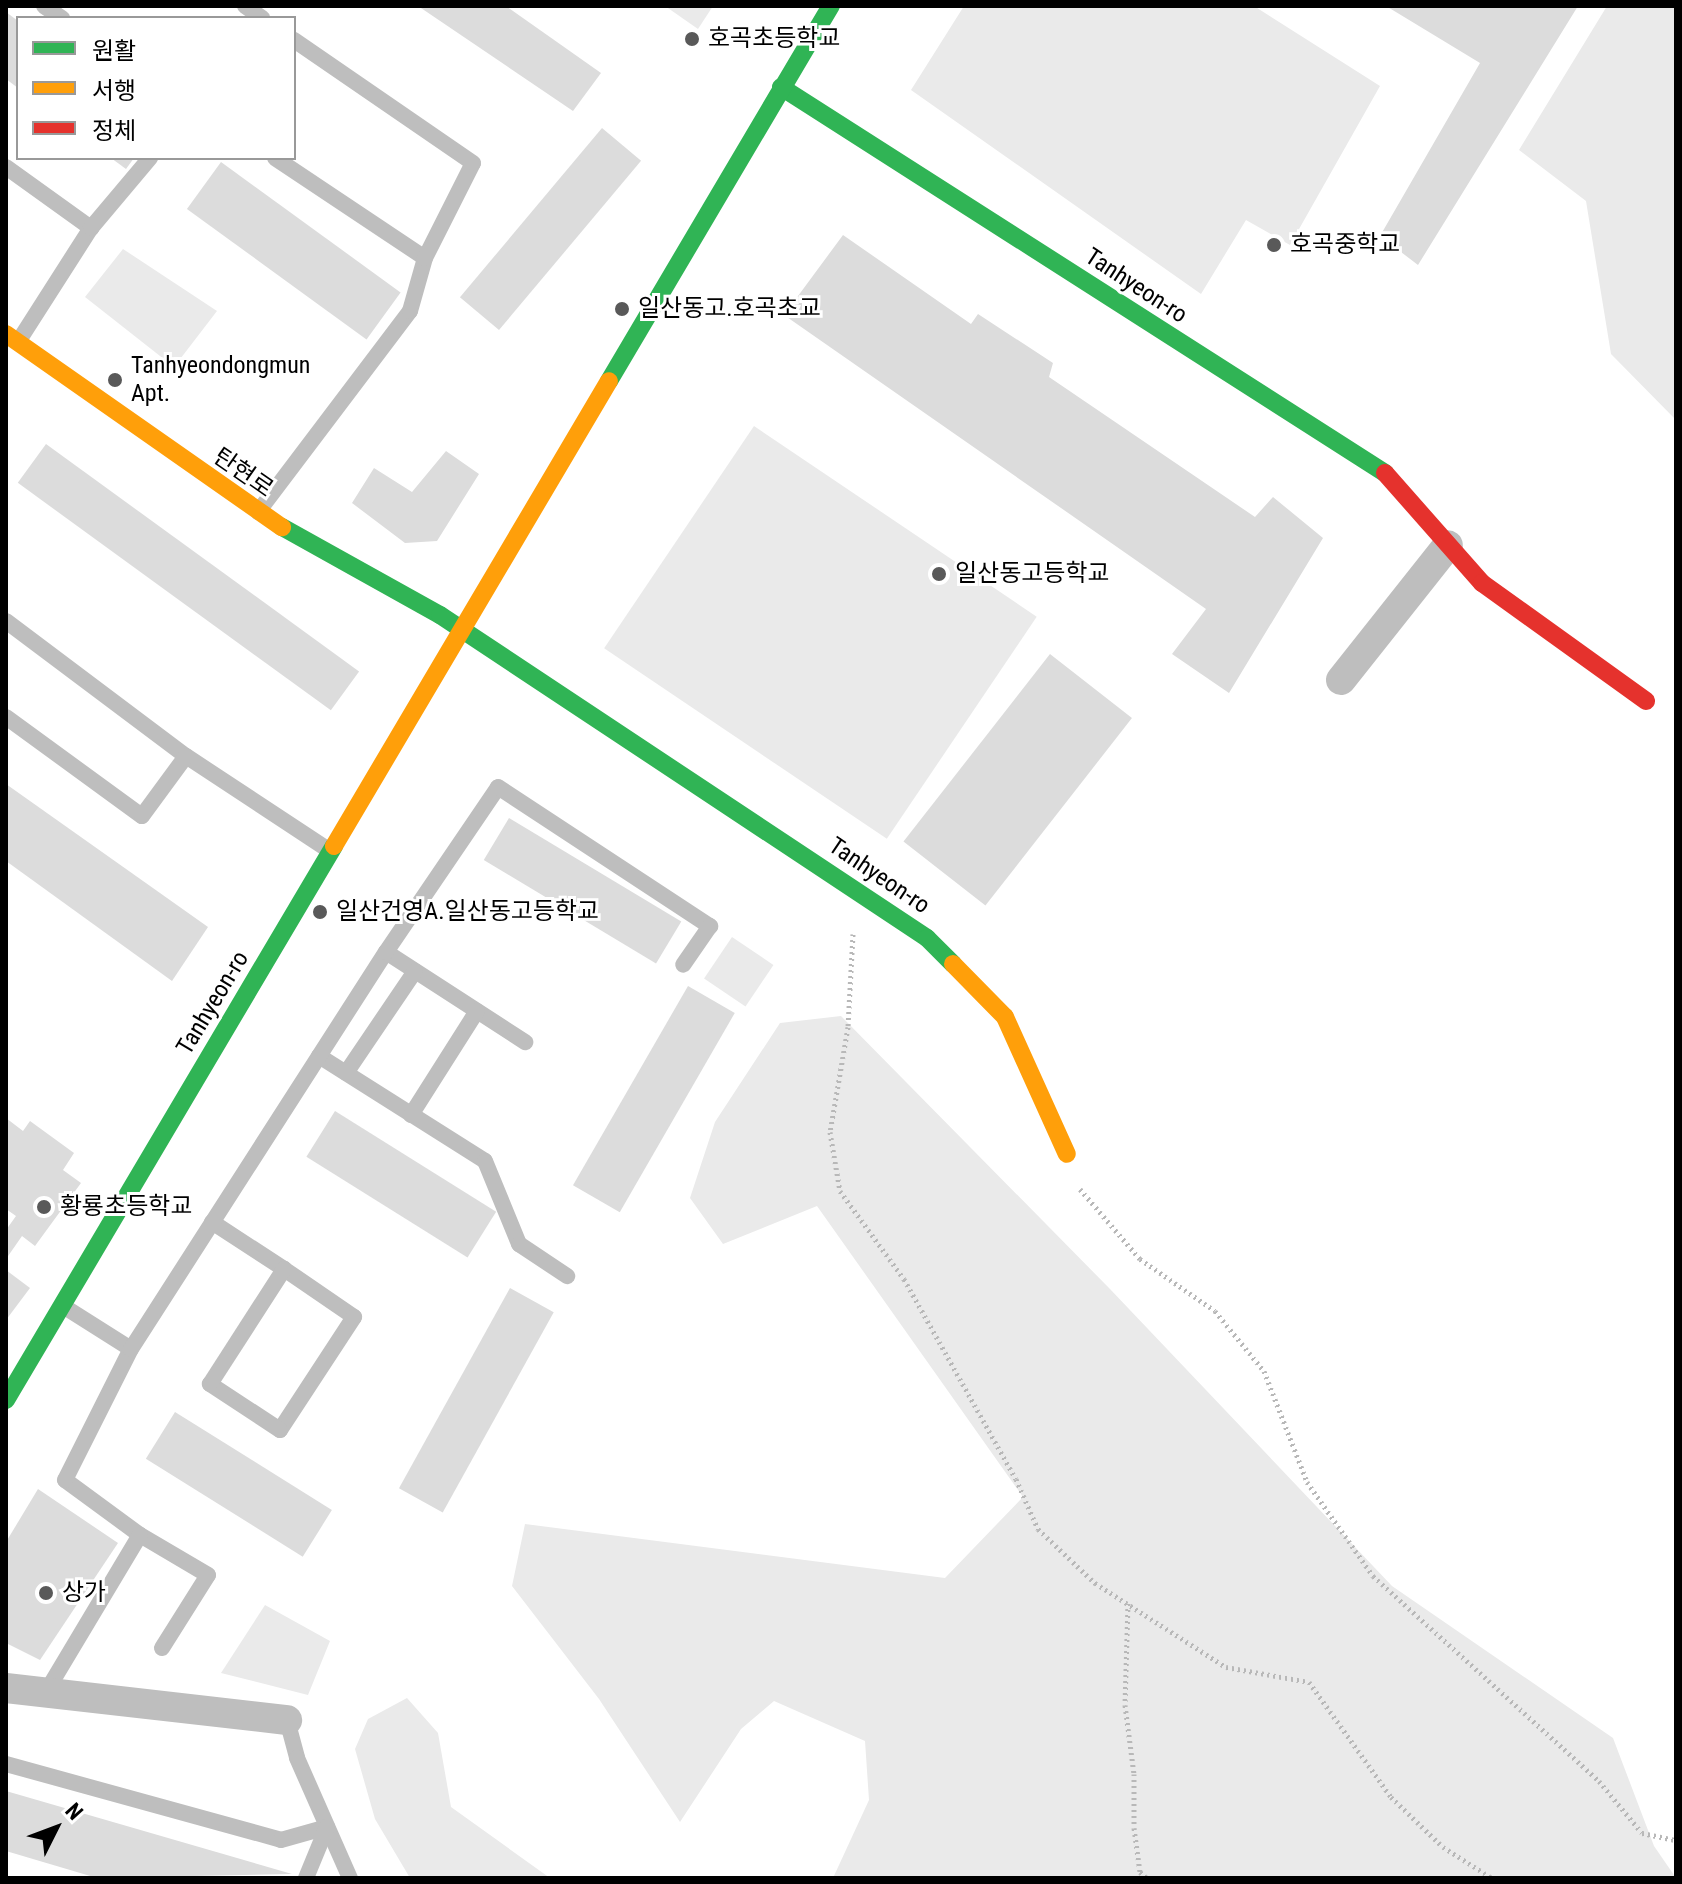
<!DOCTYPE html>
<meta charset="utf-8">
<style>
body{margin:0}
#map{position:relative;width:1682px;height:1884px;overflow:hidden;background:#fff;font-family:"Roboto Condensed","Noto Sans KR",sans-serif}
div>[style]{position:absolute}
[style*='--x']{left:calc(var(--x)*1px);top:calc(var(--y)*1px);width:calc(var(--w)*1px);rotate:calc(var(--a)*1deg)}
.green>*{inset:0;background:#eaeaea;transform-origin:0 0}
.building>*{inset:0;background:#dcdcdc;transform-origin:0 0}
.path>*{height:5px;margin-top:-2.5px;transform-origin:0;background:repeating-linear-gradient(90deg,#b8b8b8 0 2px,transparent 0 6px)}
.lane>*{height:16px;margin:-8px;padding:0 8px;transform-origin:8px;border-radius:8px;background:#bebebe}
.street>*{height:30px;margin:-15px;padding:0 15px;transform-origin:15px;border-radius:15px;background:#bebebe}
.fast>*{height:18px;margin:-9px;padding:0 9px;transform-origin:9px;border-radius:9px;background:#30b455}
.slow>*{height:18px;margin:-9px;padding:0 9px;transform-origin:9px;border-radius:9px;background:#ff9f0a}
.jam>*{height:18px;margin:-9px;padding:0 9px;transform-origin:9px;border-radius:9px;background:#e5322d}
.dots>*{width:22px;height:22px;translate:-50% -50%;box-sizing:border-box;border:4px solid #fff;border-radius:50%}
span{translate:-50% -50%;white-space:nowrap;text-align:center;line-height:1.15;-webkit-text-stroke:6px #fff;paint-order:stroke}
.poi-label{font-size:24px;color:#000}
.left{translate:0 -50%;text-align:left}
.street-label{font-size:24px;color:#000}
.frame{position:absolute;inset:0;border:8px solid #000;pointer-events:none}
.legend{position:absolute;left:16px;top:16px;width:280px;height:144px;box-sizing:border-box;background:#fff;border:2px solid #999;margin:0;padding:10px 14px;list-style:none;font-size:24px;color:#000}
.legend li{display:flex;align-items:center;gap:16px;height:40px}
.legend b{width:40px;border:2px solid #999}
.north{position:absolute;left:16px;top:1788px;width:80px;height:80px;-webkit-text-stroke:6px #fff;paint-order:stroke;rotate:48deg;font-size:22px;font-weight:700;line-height:32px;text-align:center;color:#000}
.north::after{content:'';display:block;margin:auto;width:28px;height:36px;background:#000;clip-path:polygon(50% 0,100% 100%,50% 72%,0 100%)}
</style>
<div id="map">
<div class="green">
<i style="clip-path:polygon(665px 6px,713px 6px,698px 29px)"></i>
<i style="clip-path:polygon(964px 6px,1254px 6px,1380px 86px,1290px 245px,1246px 220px,1201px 294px,911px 90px)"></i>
<i style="clip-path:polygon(1607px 6px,1676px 6px,1676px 420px,1611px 354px,1586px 201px,1519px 150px)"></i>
<i style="clip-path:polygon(123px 249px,217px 311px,174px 367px,85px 297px)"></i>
<i style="left:754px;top:426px;width:341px;height:268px;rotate:34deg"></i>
<i style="left:732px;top:937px;width:50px;height:50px;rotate:34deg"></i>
<i style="clip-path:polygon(841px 1016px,1110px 1289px,1392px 1586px,1613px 1738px,1654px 1846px,1676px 1878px,833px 1878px,869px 1800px,865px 1741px,774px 1701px,741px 1729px,680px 1822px,599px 1699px,512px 1586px,525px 1524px,945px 1578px,1023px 1497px,817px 1206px,723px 1244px,690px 1198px,715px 1122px,780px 1023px)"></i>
<i style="clip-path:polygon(265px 1605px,330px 1641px,308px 1695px,221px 1673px)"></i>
<i style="clip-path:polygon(407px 1698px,438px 1733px,451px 1807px,550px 1878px,410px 1878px,375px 1819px,355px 1749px,368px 1719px)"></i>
</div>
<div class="building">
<i style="clip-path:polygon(418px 6px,506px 6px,601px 73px,573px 111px)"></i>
<i style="clip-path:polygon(1386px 6px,1578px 6px,1418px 265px,1380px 236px,1480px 63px)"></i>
<i style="clip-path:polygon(6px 12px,18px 21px,18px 88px,6px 79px)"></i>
<i style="left:602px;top:128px;width:51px;height:221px;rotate:40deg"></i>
<i style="clip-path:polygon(111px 158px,134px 158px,126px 169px)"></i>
<i style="left:221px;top:162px;width:222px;height:58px;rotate:36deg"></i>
<i style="clip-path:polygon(843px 235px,971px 324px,978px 314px,1053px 363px,1049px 377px,1255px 517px,1273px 497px,1323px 538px,1229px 693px,1172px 654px,1206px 609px,784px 315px)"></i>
<i style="left:46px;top:444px;width:387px;height:48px;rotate:36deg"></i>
<i style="clip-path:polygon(446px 451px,479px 474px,437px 541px,405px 543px,352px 503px,374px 468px,412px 492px)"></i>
<i style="left:1050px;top:654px;width:104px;height:238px;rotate:38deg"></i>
<i style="clip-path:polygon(6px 784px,208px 927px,172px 981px,6px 861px)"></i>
<i style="left:509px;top:818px;width:201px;height:49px;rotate:31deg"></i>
<i style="left:688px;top:986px;width:54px;height:230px;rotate:30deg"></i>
<i style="left:335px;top:1111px;width:190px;height:54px;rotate:32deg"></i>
<i style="clip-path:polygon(6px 1118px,23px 1131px,30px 1121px,74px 1153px,63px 1170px,81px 1183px,35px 1246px,22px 1236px,6px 1259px,6px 1230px,16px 1216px,6px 1209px)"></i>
<i style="clip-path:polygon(6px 1270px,30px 1288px,6px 1320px)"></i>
<i style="left:510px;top:1288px;width:50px;height:229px;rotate:29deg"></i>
<i style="left:175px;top:1412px;width:185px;height:55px;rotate:32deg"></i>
<i style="clip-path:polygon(38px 1489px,118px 1543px,40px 1660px,6px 1643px,6px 1542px)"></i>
<i style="clip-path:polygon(6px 1791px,292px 1874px,97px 1878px,6px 1851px)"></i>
</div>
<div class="path">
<i style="--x:853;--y:934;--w:93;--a:93.1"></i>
<i style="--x:848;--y:1027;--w:107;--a:99.7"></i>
<i style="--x:830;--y:1132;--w:60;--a:80.4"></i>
<i style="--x:840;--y:1191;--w:109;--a:54"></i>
<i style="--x:904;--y:1279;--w:229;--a:60.8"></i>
<i style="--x:1016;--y:1479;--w:55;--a:66.3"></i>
<i style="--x:1038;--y:1529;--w:79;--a:43.5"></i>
<i style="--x:1095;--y:1583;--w:156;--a:32.7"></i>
<i style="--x:1226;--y:1667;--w:84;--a:10.2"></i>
<i style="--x:1309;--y:1682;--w:141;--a:54.5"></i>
<i style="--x:1391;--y:1797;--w:72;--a:43.9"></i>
<i style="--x:1443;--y:1847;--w:58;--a:32.3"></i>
<i style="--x:1080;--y:1189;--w:92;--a:49.4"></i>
<i style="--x:1140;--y:1259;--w:91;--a:34.7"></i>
<i style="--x:1215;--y:1311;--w:77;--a:50.8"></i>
<i style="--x:1264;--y:1371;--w:119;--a:68.8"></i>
<i style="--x:1307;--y:1482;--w:115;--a:54.9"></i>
<i style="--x:1373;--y:1576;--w:305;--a:42.2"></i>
<i style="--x:1599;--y:1781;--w:67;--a:50.4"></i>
<i style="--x:1642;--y:1833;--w:35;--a:12"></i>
<i style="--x:1128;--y:1603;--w:102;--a:91.7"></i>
<i style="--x:1125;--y:1705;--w:70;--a:82.6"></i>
<i style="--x:1134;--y:1774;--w:54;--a:90"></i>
<i style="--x:1134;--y:1828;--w:44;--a:82.2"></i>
<i style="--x:1140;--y:1872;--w:9;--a:41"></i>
</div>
<div class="lane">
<i style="--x:44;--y:6;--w:22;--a:34"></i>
<i style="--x:245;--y:6;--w:21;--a:35"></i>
<i style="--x:275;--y:158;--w:180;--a:33.7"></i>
<i style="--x:6;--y:167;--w:105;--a:35.7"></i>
<i style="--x:18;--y:342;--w:135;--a:-57.4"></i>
<i style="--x:91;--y:228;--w:92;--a:-49.9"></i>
<i style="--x:258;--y:512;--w:252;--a:-52.9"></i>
<i style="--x:410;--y:311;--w:55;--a:-74.2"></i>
<i style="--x:425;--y:258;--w:106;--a:-63.2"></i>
<i style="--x:473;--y:163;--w:217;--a:-145.5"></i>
<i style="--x:6;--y:621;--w:225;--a:36.9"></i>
<i style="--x:186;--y:756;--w:173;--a:33.4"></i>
<i style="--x:6;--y:717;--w:168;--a:36.1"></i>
<i style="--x:142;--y:816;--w:74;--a:-53.7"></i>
<i style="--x:386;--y:952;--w:166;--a:32.9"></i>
<i style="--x:319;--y:1056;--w:196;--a:32.3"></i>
<i style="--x:485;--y:1161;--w:90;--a:67.7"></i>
<i style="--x:519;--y:1244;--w:58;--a:33.7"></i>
<i style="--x:346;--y:1073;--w:123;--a:-55.9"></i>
<i style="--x:411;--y:1115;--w:123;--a:-57.6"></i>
<i style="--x:212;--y:1222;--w:86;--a:33.1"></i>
<i style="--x:284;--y:1269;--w:85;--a:34.4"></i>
<i style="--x:354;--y:1317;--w:135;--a:123.2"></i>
<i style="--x:280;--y:1430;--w:84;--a:-146.7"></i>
<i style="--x:210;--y:1384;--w:137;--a:-57.2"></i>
<i style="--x:63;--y:1306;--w:80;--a:32.3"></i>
<i style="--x:162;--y:1648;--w:86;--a:-57.8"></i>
<i style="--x:208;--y:1575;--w:79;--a:-149.5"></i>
<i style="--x:140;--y:1535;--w:93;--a:-143.7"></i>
<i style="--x:65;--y:1480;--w:147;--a:-63.3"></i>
<i style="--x:131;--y:1349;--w:472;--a:-57.3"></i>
<i style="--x:386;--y:952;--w:199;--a:-55.8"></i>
<i style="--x:498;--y:787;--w:254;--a:33.3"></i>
<i style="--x:710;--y:926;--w:47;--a:124.7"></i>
<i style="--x:46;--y:1692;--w:183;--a:-59.1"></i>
<i style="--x:287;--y:1720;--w:39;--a:75"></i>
<i style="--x:297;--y:1758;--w:131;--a:66.2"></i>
<i style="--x:6;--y:1764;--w:285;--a:15.4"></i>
<i style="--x:281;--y:1840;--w:48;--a:-15.8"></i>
<i style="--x:306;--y:1878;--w:55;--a:-67.6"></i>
</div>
<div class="street">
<i style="--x:1341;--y:680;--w:172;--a:-51.6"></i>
<i style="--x:6;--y:1688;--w:283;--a:6.5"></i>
</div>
<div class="fast">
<i style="--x:781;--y:87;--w:717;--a:32.58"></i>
<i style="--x:609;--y:381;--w:436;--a:-59.4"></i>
<i style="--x:282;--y:527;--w:181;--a:29.1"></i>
<i style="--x:440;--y:615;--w:584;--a:33.55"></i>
<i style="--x:927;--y:938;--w:37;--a:45"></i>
<i style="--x:6;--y:1400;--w:644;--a:-59.37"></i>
</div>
<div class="slow">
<i style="--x:6;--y:334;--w:337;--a:35"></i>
<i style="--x:334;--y:846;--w:540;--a:-59.4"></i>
<i style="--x:953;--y:964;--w:74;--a:45.5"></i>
<i style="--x:1005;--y:1017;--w:150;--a:65.7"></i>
</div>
<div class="jam">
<i style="--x:1385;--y:473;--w:147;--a:48.6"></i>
<i style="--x:1482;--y:583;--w:202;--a:35.7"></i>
</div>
<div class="dots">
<i style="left:692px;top:39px;background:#595959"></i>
<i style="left:1274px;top:245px;background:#595959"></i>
<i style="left:622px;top:309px;background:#595959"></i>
<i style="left:115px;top:380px;background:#595959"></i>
<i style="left:939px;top:574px;background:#595959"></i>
<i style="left:320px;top:912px;background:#595959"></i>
<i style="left:44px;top:1207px;background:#595959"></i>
<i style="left:46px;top:1593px;background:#595959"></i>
</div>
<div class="poi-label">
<span class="left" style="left:708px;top:39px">호곡초등학교</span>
<span class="left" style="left:1290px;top:245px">호곡중학교</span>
<span class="left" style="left:638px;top:309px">일산동고.호곡초교</span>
<span class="left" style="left:131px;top:380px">Tanhyeondongmun<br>Apt.</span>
<span class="left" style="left:955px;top:574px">일산동고등학교</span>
<span class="left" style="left:336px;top:912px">일산건영A.일산동고등학교</span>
<span class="left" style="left:60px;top:1207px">황룡초등학교</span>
<span class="left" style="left:62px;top:1593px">상가</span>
</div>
<div class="street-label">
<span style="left:1136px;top:286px;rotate:33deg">Tanhyeon-ro</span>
<span style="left:243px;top:473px;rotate:35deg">탄현로</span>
<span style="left:879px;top:876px;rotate:34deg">Tanhyeon-ro</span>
<span style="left:213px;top:1003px;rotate:-59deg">Tanhyeon-ro</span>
</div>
<div class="frame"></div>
<ul class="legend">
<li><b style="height:10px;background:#30b455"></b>원활</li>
<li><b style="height:10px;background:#ff9f0a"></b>서행</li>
<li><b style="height:10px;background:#e5322d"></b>정체</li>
</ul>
<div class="north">N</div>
</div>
